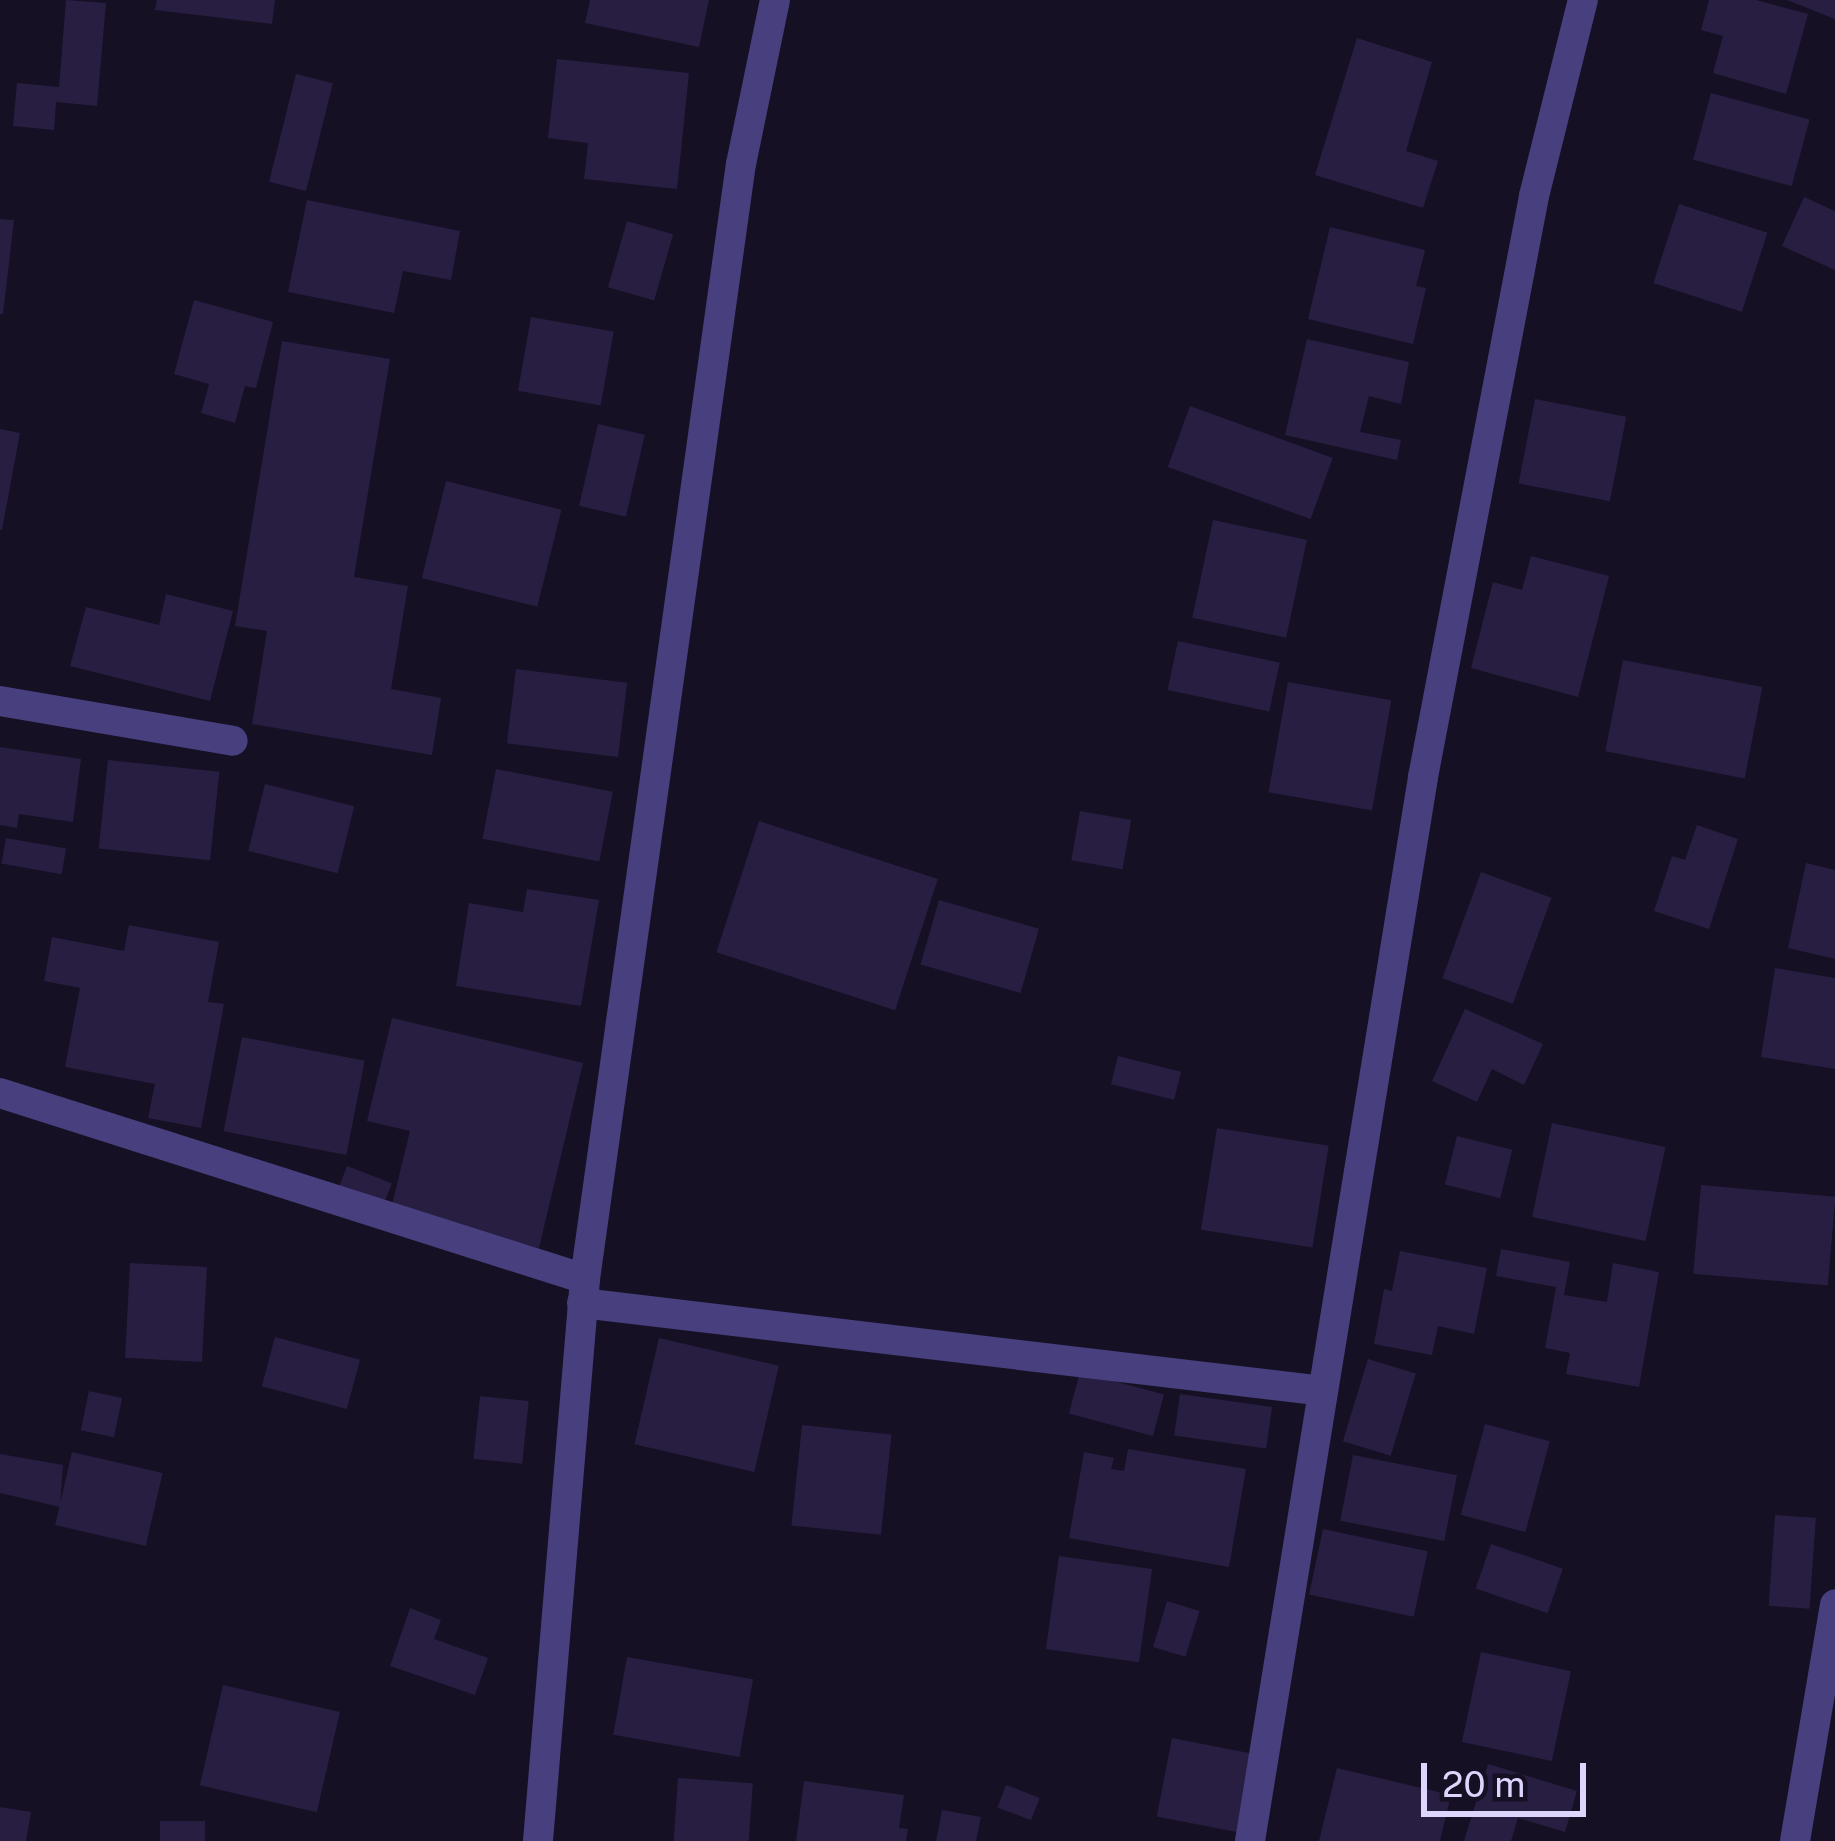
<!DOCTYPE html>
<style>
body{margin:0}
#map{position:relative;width:1835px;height:1841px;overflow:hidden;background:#151023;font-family:"Public Sans",sans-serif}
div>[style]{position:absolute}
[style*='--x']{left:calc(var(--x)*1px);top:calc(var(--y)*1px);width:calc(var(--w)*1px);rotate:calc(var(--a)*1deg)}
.building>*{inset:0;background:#281e42;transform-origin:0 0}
.minor>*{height:30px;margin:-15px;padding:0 15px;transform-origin:15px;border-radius:15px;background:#473f7e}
span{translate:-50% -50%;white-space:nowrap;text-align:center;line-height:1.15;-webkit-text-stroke:9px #151023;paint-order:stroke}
.scale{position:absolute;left:1421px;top:1763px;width:165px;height:54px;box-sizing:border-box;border:6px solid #ddd5fc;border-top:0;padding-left:15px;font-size:36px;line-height:42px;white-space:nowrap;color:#ddd5fc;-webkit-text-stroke:9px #151023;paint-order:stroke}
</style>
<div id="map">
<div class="building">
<i style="clip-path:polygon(66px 0,106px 3px,97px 106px,56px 102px,54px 130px,13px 126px,17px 83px,59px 87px)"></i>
<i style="clip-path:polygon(157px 0,275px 0,272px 24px,155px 10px)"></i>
<i style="clip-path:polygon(590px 0,709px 0,699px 47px,585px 23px)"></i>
<i style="clip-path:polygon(1709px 0,1756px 0,1808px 14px,1786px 94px,1713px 73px,1723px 36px,1701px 30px)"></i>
<i style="clip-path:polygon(1787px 0,1835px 0,1835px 19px)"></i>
<i style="clip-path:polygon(1357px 38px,1432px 62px,1406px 151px,1438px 161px,1423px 208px,1315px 175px)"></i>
<i style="clip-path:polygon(557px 59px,689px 73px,677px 189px,584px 179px,588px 143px,548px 138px)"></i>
<i style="left:296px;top:74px;width:38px;height:111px;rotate:14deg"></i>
<i style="left:1711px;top:93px;width:102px;height:69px;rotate:15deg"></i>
<i style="clip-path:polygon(1804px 197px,1835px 211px,1835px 270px,1782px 246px)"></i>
<i style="clip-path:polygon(307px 200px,460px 231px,451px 280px,403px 271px,394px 313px,288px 292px)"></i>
<i style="left:1679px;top:204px;width:93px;height:83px;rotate:18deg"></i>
<i style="clip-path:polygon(0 219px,14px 220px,3px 314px,0 314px)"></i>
<i style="left:627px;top:221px;width:48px;height:69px;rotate:16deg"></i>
<i style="clip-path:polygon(1330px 227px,1425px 250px,1416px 286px,1426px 288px,1413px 344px,1308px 319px)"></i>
<i style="clip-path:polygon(194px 300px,273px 322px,256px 388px,245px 386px,235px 423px,201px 413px,209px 384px,174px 374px)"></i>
<i style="left:531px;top:317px;width:84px;height:75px;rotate:10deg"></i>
<i style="clip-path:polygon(1307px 339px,1409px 362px,1401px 404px,1369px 396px,1360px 432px,1401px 440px,1397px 460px,1285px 435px)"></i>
<i style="clip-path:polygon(282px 341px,390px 359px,354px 577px,408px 586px,391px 689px,441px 698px,432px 755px,252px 724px,267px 631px,235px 626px)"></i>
<i style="left:1535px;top:399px;width:93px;height:86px;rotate:11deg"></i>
<i style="left:1190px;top:406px;width:152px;height:65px;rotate:20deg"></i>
<i style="left:598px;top:424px;width:48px;height:84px;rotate:13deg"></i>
<i style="clip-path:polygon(0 429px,20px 433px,2px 530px,0 530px)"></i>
<i style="left:446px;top:481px;width:119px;height:100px;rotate:14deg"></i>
<i style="left:1213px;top:520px;width:96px;height:100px;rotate:12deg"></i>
<i style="clip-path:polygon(1531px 556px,1609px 576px,1578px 697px,1471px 668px,1493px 582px,1522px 590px)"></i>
<i style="clip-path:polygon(166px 594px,233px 611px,210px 701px,70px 666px,86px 607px,159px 625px)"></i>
<i style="left:1178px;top:641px;width:104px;height:50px;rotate:12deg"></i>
<i style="left:1623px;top:660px;width:142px;height:93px;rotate:11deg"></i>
<i style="left:516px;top:669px;width:112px;height:75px;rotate:7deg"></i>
<i style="left:1288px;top:682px;width:105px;height:112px;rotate:10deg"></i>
<i style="clip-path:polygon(0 747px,81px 759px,73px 822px,19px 814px,17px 828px,0 825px)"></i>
<i style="left:108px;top:760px;width:112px;height:89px;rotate:6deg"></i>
<i style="left:496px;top:769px;width:119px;height:71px;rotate:11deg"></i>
<i style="left:265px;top:784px;width:92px;height:69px;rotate:14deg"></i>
<i style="left:1080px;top:811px;width:52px;height:50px;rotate:10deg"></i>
<i style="left:759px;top:821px;width:188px;height:138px;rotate:18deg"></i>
<i style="clip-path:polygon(1697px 825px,1738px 839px,1709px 929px,1654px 911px,1672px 856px,1685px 860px)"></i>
<i style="left:6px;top:838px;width:61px;height:26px;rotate:10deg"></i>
<i style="clip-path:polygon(1806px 863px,1835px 870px,1835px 959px,1788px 948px)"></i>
<i style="left:1481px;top:872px;width:75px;height:113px;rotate:20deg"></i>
<i style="clip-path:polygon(527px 889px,599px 900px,581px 1006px,456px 986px,469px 903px,523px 912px)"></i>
<i style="left:939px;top:900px;width:104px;height:67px;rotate:16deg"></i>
<i style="clip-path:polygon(129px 925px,219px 942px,208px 1002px,224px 1004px,201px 1128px,148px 1118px,155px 1084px,65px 1067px,80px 988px,44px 981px,52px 937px,124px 951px)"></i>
<i style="clip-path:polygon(1775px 968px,1835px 978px,1835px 1069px,1761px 1057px)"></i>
<i style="clip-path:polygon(1465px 1009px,1543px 1044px,1524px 1085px,1492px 1069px,1477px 1102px,1432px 1081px)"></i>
<i style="clip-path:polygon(392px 1018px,583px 1063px,539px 1248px,391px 1209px,410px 1131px,367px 1121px)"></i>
<i style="left:242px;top:1037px;width:125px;height:96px;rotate:11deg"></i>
<i style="left:1118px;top:1056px;width:65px;height:29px;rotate:14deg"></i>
<i style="left:1552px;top:1123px;width:116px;height:96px;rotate:12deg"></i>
<i style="left:1217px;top:1128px;width:113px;height:103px;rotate:9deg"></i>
<i style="left:1457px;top:1136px;width:57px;height:50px;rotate:14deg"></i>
<i style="left:347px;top:1166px;width:48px;height:30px;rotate:21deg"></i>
<i style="left:1701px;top:1185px;width:135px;height:89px;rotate:5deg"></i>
<i style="clip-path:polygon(1501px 1249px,1570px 1262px,1564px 1295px,1607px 1302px,1613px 1263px,1659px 1272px,1639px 1387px,1566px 1374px,1570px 1353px,1545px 1348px,1556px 1287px,1496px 1276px)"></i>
<i style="clip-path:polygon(1400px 1251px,1487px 1268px,1474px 1334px,1438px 1326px,1432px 1355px,1374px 1344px,1384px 1289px,1392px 1291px)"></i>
<i style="left:130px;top:1263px;width:77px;height:95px;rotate:3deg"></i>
<i style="left:275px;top:1337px;width:88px;height:51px;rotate:15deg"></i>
<i style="left:659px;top:1338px;width:123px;height:109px;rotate:13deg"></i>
<i style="left:1368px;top:1359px;width:50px;height:86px;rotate:17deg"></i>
<i style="left:1080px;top:1372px;width:87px;height:43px;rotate:15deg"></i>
<i style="left:89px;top:1391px;width:34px;height:40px;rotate:12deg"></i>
<i style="left:1180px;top:1394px;width:93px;height:42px;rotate:8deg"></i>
<i style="left:480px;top:1396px;width:49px;height:63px;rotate:6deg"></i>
<i style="left:1485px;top:1424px;width:67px;height:94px;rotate:15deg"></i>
<i style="left:802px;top:1425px;width:90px;height:101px;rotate:6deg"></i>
<i style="clip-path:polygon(1128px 1449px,1246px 1469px,1229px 1567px,1069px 1538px,1084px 1452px,1114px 1458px,1111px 1469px,1124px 1471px)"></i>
<i style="left:72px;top:1452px;width:93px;height:75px;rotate:13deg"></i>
<i style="clip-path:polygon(0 1454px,63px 1465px,60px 1507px,0 1493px)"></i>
<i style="left:1353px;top:1455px;width:106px;height:67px;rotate:11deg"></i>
<i style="left:1775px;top:1515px;width:41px;height:91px;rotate:4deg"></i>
<i style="left:1323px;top:1529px;width:107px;height:67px;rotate:12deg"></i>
<i style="left:1491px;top:1544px;width:76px;height:47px;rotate:19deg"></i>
<i style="left:1059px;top:1556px;width:94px;height:94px;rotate:8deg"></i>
<i style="left:1167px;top:1601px;width:34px;height:48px;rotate:17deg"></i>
<i style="clip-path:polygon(410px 1608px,441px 1620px,434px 1639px,488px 1658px,475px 1695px,390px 1666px)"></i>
<i style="left:1481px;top:1652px;width:92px;height:92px;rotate:12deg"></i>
<i style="left:627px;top:1657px;width:128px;height:79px;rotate:10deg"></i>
<i style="left:223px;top:1685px;width:120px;height:103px;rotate:13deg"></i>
<i style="left:1172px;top:1738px;width:85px;height:80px;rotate:11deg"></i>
<i style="clip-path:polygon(1488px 1764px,1577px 1791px,1565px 1832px,1518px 1818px,1511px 1841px,1464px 1841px)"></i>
<i style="clip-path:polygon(1337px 1768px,1451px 1795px,1440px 1841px,1319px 1841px)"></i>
<i style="left:678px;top:1778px;width:75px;height:63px;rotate:4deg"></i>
<i style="clip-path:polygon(804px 1781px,904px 1795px,899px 1828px,908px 1829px,906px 1841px,796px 1841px)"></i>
<i style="left:1006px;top:1785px;width:36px;height:24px;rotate:21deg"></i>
<i style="clip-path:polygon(0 1807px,31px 1812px,26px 1841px,0 1841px)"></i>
<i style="clip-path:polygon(942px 1810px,981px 1817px,976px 1841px,936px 1841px)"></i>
<i style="left:160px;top:1821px;width:45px;height:20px"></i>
</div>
<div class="minor">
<i style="--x:0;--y:701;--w:236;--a:9.7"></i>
<i style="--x:0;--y:1093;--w:614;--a:17.64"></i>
<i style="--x:582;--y:1303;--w:746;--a:6.77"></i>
<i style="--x:538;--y:1841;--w:564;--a:-85.22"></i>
<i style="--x:585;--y:1279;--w:1126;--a:-82.04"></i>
<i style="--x:741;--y:164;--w:167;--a:-78.3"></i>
<i style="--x:1250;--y:1841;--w:1078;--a:-80.76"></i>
<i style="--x:1423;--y:777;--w:592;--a:-79.18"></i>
<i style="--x:1534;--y:196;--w:202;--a:-76"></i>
<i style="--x:1795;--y:1841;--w:240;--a:-80.4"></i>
</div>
<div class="scale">20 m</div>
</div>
